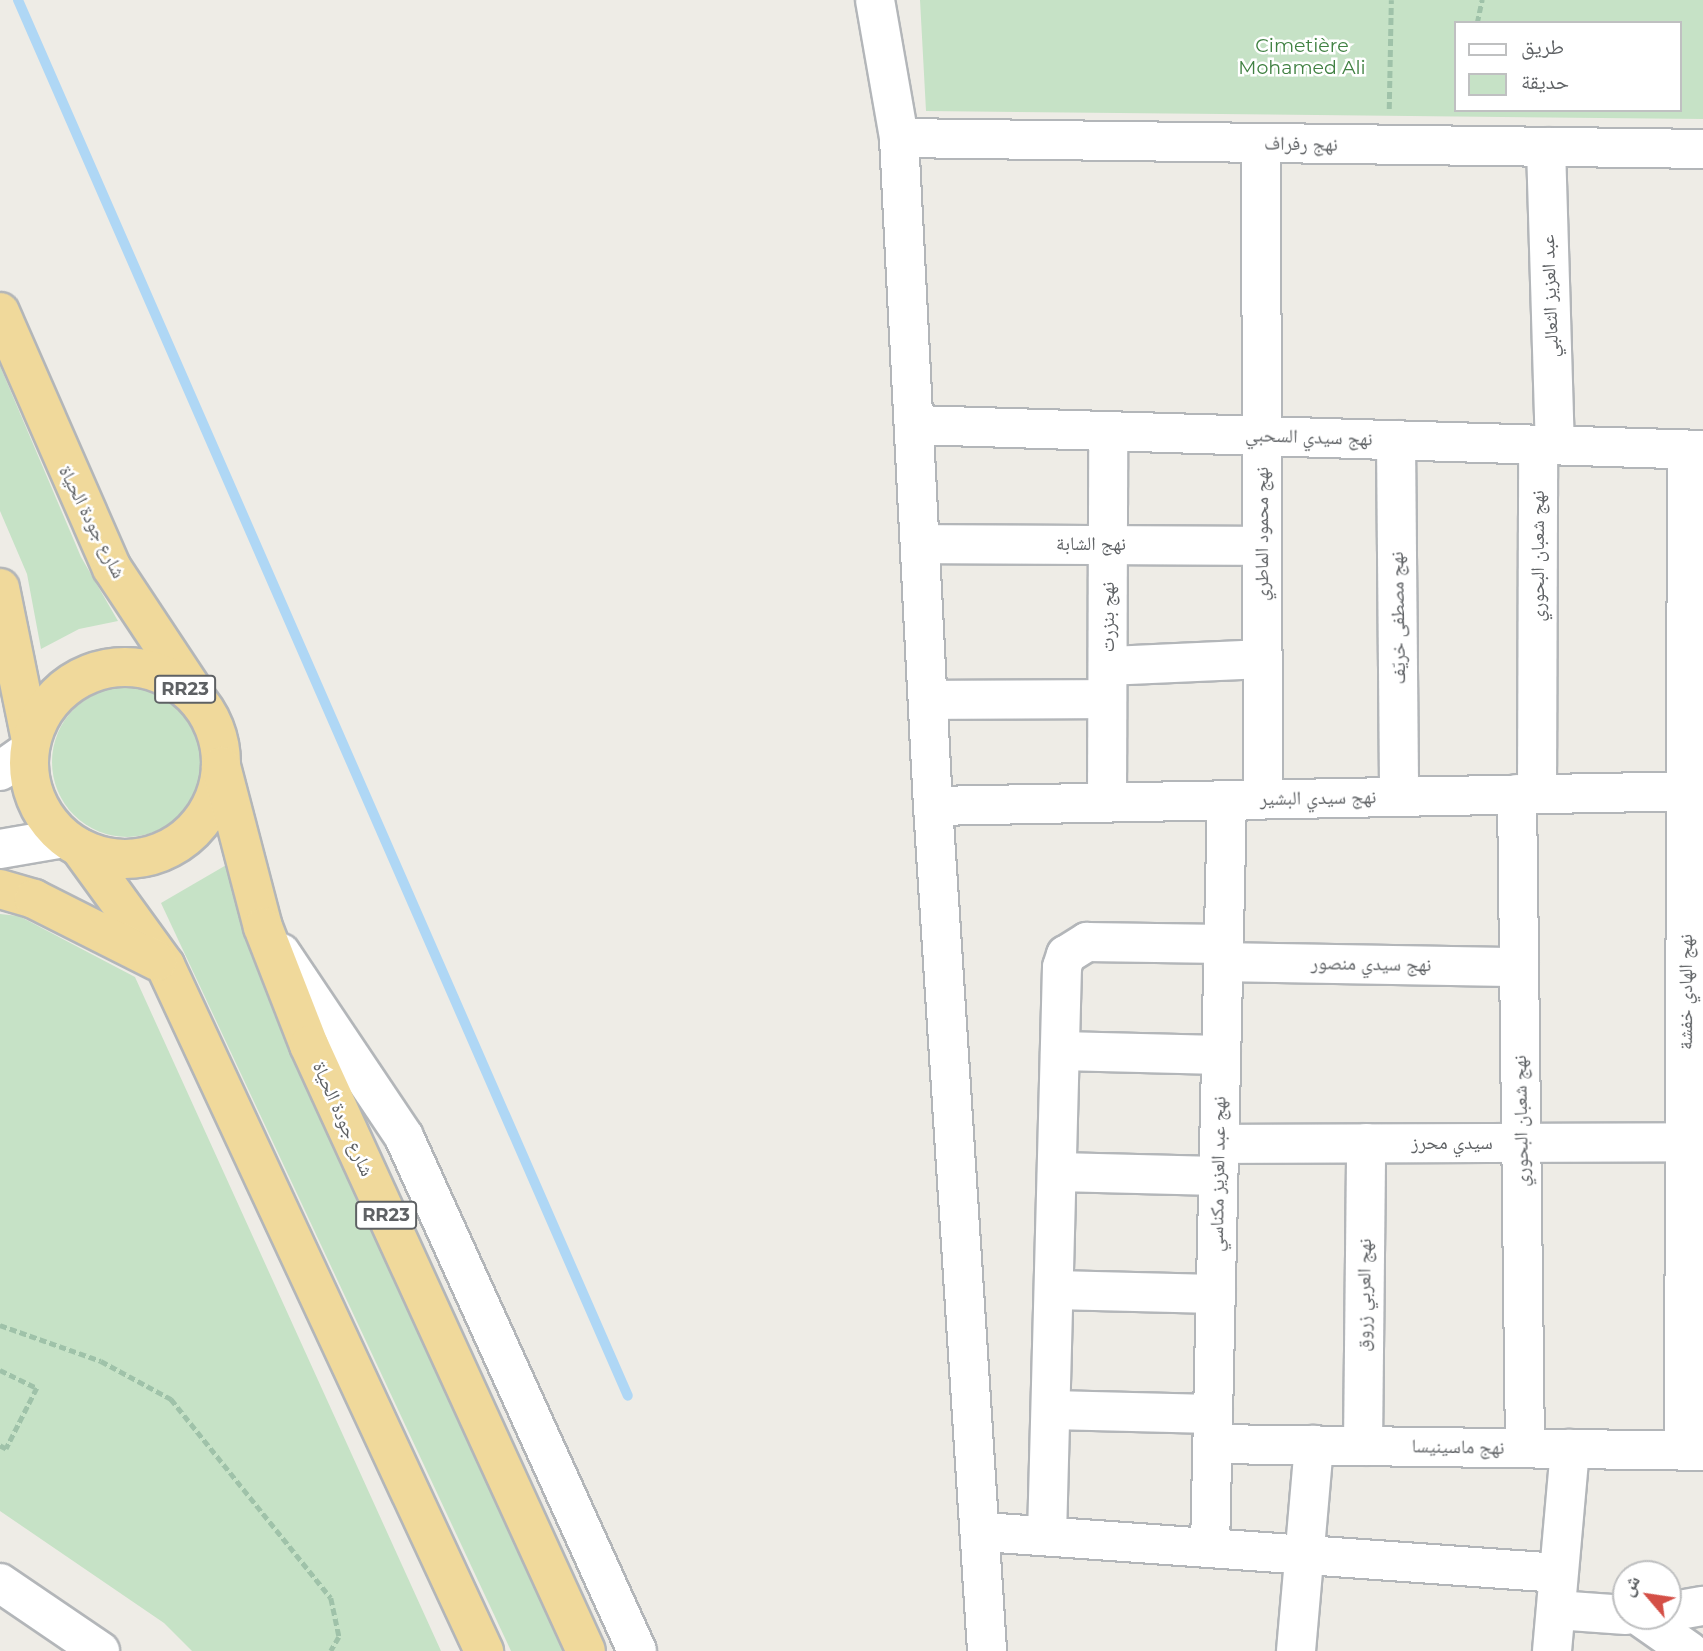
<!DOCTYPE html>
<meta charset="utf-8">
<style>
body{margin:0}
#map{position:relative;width:1703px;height:1651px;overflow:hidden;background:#eeece6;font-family:Montserrat,"Noto Naskh Arabic",sans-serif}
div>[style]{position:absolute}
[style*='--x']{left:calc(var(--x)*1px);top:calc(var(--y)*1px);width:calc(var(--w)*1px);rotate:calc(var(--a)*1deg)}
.green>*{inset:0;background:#c6e2c6}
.round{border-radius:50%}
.stream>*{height:10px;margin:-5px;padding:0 5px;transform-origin:5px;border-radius:5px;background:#afd7f5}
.path>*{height:4.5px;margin-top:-2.25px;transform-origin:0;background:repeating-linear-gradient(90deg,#9fc2a9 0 7px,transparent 0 10.5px)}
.roads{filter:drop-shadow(2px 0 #b3b6b9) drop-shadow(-2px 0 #b3b6b9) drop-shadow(0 2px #b3b6b9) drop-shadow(0 -2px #b3b6b9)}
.minor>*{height:38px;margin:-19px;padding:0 19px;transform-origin:19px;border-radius:19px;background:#fff}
.highway>*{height:38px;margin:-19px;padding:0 19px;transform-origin:19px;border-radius:19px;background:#f0d99b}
.highway>.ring{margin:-19px;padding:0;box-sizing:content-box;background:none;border:38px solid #f0d99b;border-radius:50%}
span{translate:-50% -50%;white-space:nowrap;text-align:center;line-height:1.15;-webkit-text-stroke:5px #fff;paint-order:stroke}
.shield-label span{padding:2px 5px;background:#fff;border:2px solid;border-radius:5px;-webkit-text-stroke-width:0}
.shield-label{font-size:18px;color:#5e6164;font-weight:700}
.park-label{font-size:19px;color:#408142}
.street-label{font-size:19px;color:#5e6164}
.legend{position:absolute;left:1454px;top:21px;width:228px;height:91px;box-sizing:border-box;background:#fff;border:2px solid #bfc0c1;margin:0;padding:9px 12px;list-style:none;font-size:21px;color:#5e6164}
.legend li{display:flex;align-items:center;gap:14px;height:35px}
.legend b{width:35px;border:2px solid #bfc0c1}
.north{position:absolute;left:1612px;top:1560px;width:70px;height:70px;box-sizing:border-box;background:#fff;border:2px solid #bfc0c1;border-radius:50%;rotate:299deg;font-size:19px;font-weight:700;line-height:28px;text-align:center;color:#5e6164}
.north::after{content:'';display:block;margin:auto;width:24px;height:32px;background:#d44f46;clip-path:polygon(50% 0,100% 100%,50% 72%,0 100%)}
</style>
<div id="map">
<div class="green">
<i style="clip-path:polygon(evenodd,920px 0,1703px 0,1703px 119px,926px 111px,920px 0,1456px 23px,1680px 23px,1680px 110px,1456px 110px,1456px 23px)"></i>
<i style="clip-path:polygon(0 366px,81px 557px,118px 621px,79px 629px,41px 649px,27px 574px,0 511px)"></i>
<i class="round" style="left:52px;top:687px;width:150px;height:150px"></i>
<i style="clip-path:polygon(228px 864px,573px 1651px,511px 1651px,161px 903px)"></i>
<i style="clip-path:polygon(0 914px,19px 916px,135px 977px,441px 1651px,192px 1651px,164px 1623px,0 1511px)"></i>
</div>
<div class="stream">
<i style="--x:18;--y:0;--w:1523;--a:66.4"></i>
</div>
<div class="path">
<i style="--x:1477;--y:23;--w:24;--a:-78"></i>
<i style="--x:1389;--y:109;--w:109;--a:-88.9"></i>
<i style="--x:0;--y:1325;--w:107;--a:19.6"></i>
<i style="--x:101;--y:1361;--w:80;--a:28.5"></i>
<i style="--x:171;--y:1399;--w:255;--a:51.2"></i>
<i style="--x:331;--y:1598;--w:40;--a:78"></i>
<i style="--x:339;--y:1637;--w:16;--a:120"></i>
<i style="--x:0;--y:1370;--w:41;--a:25.9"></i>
<i style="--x:37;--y:1388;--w:68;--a:116.9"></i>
<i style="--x:6;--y:1449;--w:7;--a:-153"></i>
</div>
<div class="roads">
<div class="minor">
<i style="--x:875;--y:0;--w:140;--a:80.1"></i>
<i style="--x:899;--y:138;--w:669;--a:87.09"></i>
<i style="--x:933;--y:806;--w:847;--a:86.34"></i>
<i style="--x:899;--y:138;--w:804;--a:0.78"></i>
<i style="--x:1261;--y:143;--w:656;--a:89.83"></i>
<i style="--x:1546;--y:147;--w:298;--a:88.3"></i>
<i style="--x:916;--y:425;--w:787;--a:1.82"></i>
<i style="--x:1396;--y:440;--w:356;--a:89.5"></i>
<i style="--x:921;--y:544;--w:341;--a:0.3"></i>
<i style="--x:1108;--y:666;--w:154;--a:-2.6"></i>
<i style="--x:928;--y:700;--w:179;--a:-0.3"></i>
<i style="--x:0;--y:771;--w:35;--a:-35"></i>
<i style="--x:1537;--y:793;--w:348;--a:-89.8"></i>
<i style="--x:1517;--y:794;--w:654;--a:89.3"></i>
<i style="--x:1107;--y:802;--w:371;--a:-89.8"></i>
<i style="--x:933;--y:806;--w:770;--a:-1.12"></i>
<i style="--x:0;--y:849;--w:65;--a:-9.8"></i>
<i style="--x:281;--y:953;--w:221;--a:56.2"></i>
<i style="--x:404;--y:1137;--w:564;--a:65.61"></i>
<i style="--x:1223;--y:962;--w:296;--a:1"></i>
<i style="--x:1060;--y:1051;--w:161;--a:1.4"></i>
<i style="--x:1219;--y:1144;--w:466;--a:-0.2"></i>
<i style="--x:1057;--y:1172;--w:161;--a:1.4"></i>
<i style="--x:1054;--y:1290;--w:162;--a:1.4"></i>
<i style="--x:1051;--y:1410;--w:162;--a:1.4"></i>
<i style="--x:1212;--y:1444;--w:491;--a:0.8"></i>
<i style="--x:1363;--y:1446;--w:303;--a:-89.4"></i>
<i style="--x:1684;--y:1451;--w:1001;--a:-89.83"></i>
<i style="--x:984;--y:1532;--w:576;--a:4.08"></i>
<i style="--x:1047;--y:1536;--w:569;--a:-88.49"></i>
<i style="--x:1062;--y:967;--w:13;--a:-72"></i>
<i style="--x:1066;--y:955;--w:25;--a:-32"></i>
<i style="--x:1087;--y:942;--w:137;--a:0.8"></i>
<i style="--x:1210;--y:1548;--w:748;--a:-88.7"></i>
<i style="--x:0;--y:1583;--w:121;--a:34.2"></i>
<i style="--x:1556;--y:1610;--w:70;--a:4.1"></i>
<i style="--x:1668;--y:1612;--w:36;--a:-10"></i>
<i style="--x:1639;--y:1616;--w:61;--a:35"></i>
<i style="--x:1296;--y:1651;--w:207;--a:-85"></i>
<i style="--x:1552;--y:1651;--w:203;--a:-84.9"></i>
</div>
<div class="highway">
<i style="--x:0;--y:312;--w:279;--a:66.4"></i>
<i style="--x:112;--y:568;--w:145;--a:56.5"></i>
<i style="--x:0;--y:588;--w:156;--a:78.5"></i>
<i class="ring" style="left:29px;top:667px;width:154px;height:154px"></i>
<i style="--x:221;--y:766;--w:166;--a:75.4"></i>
<i style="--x:263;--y:927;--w:127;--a:68.7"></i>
<i style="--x:309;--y:1045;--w:666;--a:65.44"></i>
<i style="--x:80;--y:848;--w:145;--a:54"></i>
<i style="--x:165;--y:965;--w:757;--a:65.06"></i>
<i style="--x:0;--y:889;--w:35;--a:16"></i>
<i style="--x:34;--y:899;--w:138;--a:26.8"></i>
</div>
</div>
<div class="shield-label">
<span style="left:185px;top:689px">RR23</span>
<span style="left:386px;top:1215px">RR23</span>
</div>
<div class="park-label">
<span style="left:1302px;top:57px">Cimetière<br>Mohamed Ali</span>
</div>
<div class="street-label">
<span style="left:1301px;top:144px;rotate:1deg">نهج رفراف</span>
<span style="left:1550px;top:296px;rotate:-92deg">عبد العزيز الثعالبي</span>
<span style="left:1309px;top:437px;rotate:2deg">نهج سيدي السحبي</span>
<span style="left:92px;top:522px;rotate:63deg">شارع جودة الحياة</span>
<span style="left:1262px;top:534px;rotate:-90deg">نهج محمود الماطري</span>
<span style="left:1091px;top:544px">نهج الشابة</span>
<span style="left:1538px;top:556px;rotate:-90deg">نهج شعبان البحوري</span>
<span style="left:1108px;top:617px;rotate:-90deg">نهج بنزرت</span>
<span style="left:1398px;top:618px;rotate:-91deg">نهج مصطفى خريّف</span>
<span style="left:1318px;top:798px;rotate:-1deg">نهج سيدي البشير</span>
<span style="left:1371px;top:964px;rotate:1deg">نهج سيدي منصور</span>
<span style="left:1686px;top:992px;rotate:-90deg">نهج الهادي خفشة</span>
<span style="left:343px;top:1119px;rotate:66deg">شارع جودة الحياة</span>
<span style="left:1521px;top:1121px;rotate:-91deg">نهج شعبان البحوري</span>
<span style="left:1452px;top:1143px">سيدي محرز</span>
<span style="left:1218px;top:1174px;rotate:-89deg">نهج عبد العزيز مكناسي</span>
<span style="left:1364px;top:1295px;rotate:-89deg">نهج العربي زروق</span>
<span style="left:1458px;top:1447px;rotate:1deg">نهج ماسينيسا</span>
</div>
<ul class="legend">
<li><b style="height:9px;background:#fff"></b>طريق</li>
<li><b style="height:19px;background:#c6e2c6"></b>حديقة</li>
</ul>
<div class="north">ش</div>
</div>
